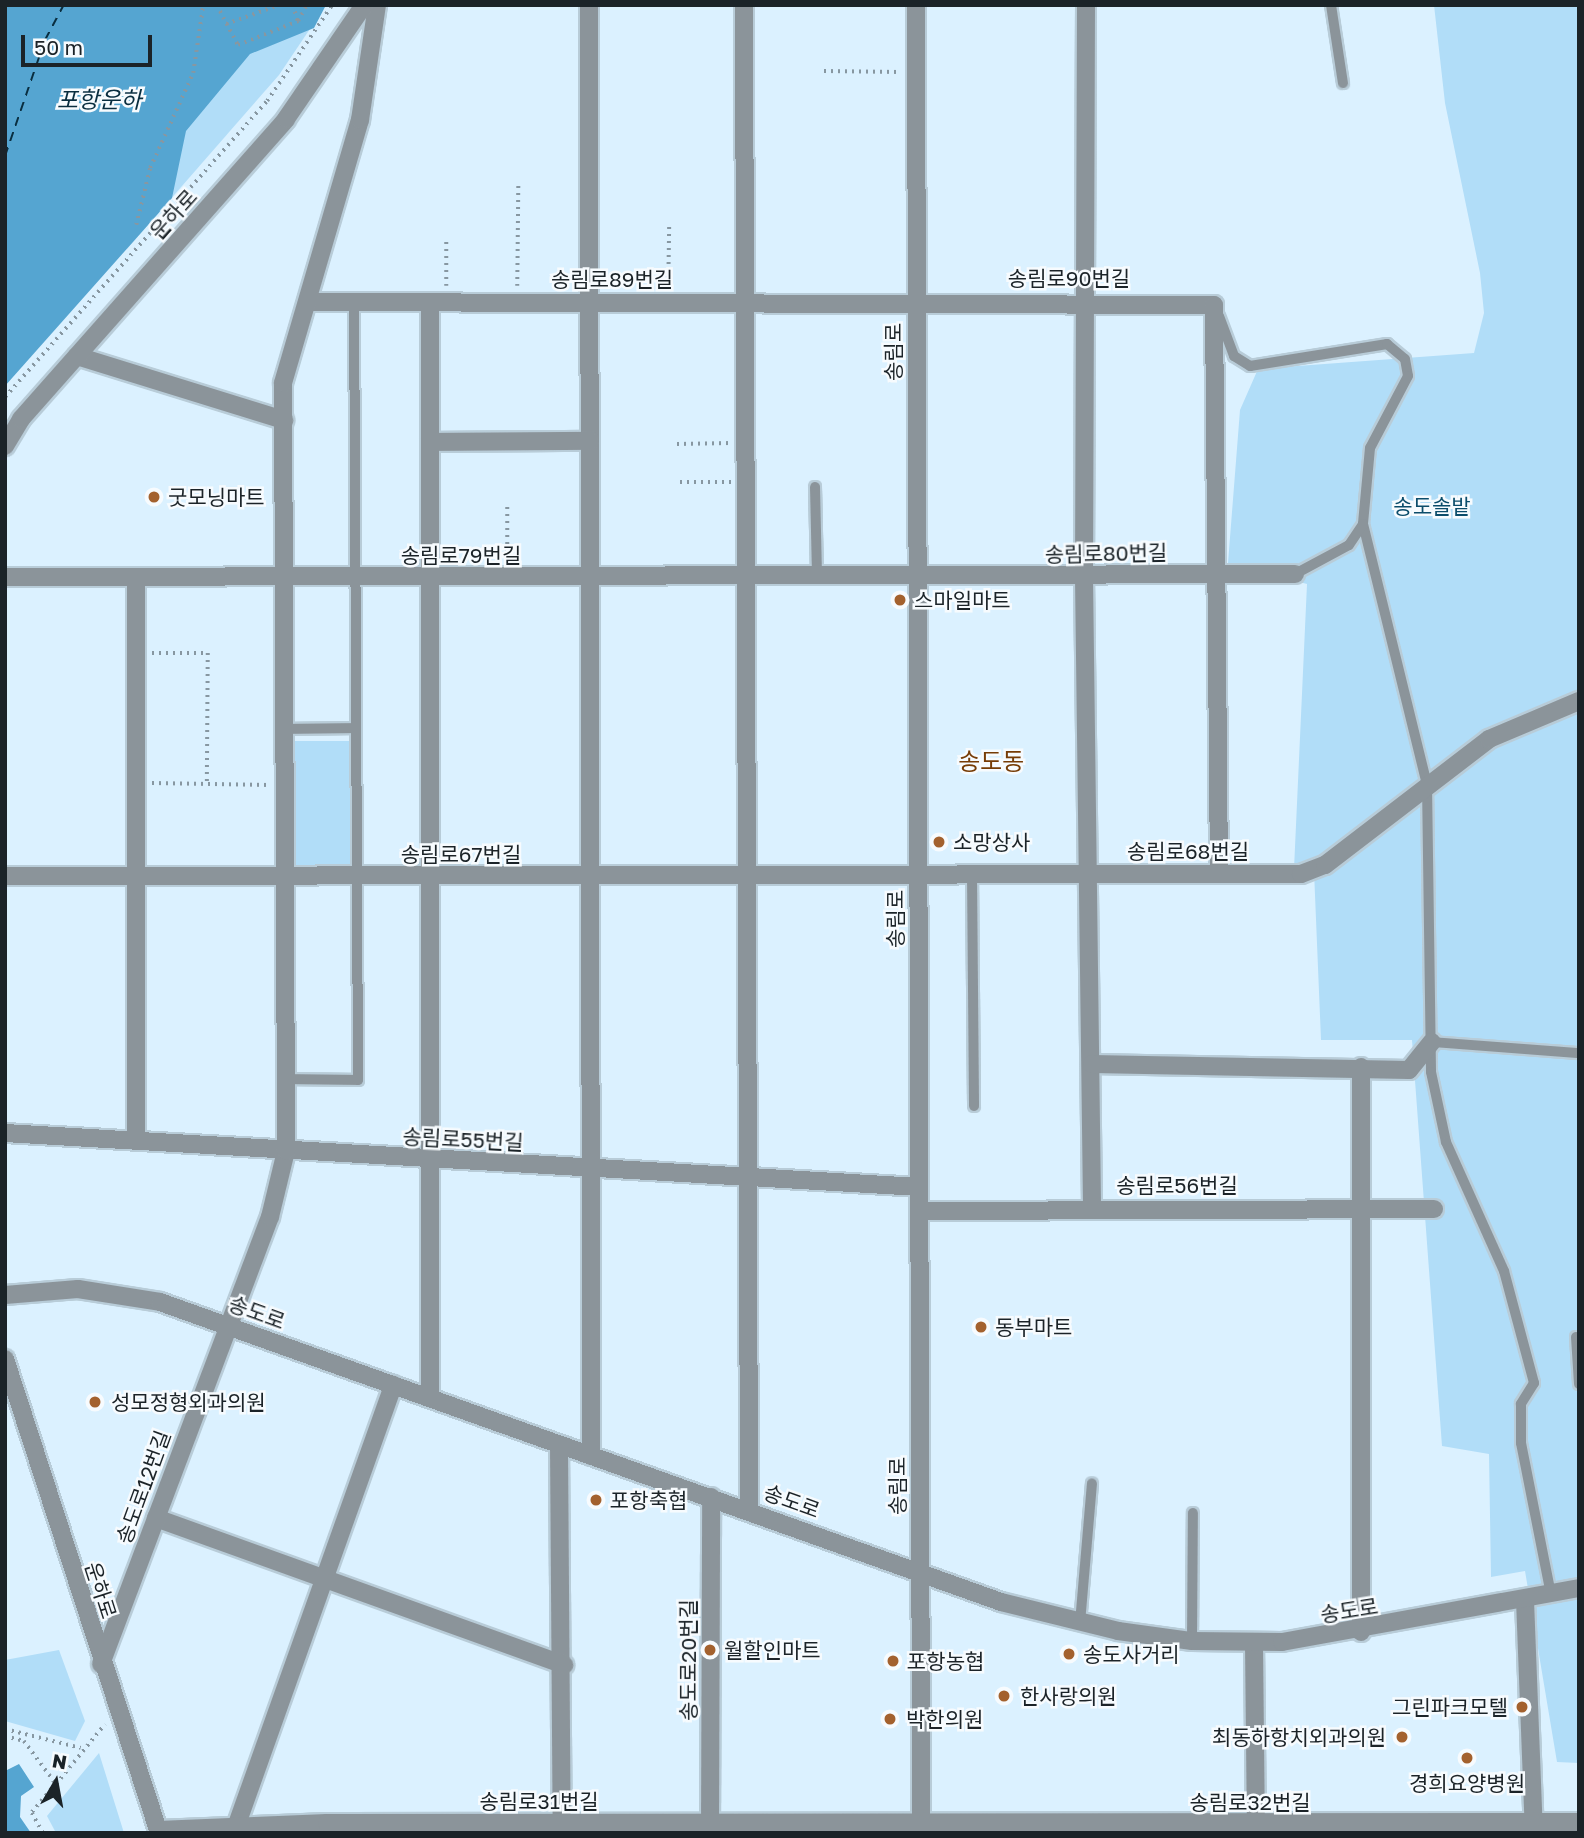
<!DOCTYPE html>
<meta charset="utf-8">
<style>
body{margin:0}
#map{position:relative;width:1584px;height:1838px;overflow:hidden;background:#dbf1ff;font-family:"Golos Text","Noto Sans KR",sans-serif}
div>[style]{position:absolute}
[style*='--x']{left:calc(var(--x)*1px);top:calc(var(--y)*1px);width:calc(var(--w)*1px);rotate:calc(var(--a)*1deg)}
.green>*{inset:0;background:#b1ddf8;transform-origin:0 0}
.water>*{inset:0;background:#55a5d1}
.ferry>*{height:2px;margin-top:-1px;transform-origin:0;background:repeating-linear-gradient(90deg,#092e40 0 9px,transparent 0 16px)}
.path>*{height:3.5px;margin-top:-1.75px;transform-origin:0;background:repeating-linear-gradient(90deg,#8797a1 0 2px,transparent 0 7px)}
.roads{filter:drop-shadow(2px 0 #b8ccd8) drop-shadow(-2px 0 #b8ccd8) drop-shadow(0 2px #b8ccd8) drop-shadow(0 -2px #b8ccd8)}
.service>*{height:10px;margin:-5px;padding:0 5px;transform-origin:5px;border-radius:5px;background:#8b949a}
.minor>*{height:18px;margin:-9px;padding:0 9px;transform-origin:9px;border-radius:9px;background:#8b949a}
.tertiary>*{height:18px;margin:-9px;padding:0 9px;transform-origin:9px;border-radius:9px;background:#8b949a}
.dots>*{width:19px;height:19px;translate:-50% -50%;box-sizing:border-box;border:4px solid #f7fbfe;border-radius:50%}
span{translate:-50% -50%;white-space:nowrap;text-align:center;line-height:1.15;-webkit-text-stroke:5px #f7fbfe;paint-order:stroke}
.street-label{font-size:21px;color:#1b2328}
.poi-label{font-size:21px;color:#1b2328}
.left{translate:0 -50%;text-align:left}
.right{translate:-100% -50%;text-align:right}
.park-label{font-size:21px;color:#0c4d6b}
.water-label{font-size:23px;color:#092e40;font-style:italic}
.quarter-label{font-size:24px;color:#763c06}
.frame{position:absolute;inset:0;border:7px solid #1b2328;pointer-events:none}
.north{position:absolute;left:21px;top:1747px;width:70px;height:70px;-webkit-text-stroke:5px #f7fbfe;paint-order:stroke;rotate:10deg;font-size:19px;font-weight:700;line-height:28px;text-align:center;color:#1b2328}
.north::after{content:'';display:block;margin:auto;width:24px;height:32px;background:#1b2328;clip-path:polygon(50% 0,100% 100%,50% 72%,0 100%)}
.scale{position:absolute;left:21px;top:35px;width:131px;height:32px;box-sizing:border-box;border:4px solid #1b2328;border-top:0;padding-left:9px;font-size:21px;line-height:24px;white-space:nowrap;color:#1b2328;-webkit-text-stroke:5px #f7fbfe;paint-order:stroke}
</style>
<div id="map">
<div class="green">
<i style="clip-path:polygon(326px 5px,279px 75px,127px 249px,131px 210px,177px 99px)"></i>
<i style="clip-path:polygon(1434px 5px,1579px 5px,1579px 1763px,1557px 1762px,1525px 1571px,1491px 1577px,1489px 1454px,1442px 1446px,1412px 1040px,1321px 1040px,1314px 871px,1294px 869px,1307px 584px,1228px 563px,1240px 410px,1258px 369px,1474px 353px,1484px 313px,1480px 273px,1445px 103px)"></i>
<i style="left:350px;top:741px;width:129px;height:61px;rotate:90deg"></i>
<i style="clip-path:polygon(59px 1650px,85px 1721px,75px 1741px,5px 1721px,5px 1660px)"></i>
<i style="clip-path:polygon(99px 1753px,124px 1833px,56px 1833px,47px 1816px)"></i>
</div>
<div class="water">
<i style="clip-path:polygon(5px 5px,326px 5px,314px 28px,250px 54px,186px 131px,172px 198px,5px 386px)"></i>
<i style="clip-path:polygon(19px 1764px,34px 1787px,21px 1796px,20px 1817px,31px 1833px,5px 1833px,5px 1771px)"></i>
</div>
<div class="ferry">
<i style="--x:5;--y:156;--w:123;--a:-71"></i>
<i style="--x:45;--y:40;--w:40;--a:-62"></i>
<i style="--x:5;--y:1829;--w:4;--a:63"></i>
</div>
<div class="path">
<i style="--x:217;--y:5;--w:45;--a:62.3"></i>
<i style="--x:238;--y:45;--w:65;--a:-21.8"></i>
<i style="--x:298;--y:21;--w:18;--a:-61"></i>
<i style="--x:293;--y:5;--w:17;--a:73"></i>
<i style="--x:226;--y:24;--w:56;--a:-19.7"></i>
<i style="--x:824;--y:71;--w:76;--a:0.8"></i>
<i style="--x:136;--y:225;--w:59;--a:-76.2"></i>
<i style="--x:150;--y:168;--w:104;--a:-65.6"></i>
<i style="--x:193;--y:73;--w:69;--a:-81.6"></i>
<i style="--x:668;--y:285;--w:62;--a:-89.1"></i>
<i style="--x:446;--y:286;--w:45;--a:-90"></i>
<i style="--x:517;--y:286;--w:102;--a:-89.4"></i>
<i style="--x:5;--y:397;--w:395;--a:-48.5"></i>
<i style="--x:267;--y:101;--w:116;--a:-55.9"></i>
<i style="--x:677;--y:444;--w:54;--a:-1.1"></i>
<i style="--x:680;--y:482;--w:51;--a:0"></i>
<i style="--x:507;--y:558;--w:53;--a:-90"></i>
<i style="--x:152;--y:653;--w:56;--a:0"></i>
<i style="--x:208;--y:653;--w:131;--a:90.4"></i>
<i style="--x:152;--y:783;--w:118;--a:1"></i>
<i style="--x:5;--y:1729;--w:78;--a:14"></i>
<i style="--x:5;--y:1736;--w:20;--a:15"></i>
<i style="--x:24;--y:1741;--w:54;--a:53.3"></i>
<i style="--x:56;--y:1784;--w:38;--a:130"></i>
<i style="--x:32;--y:1813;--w:23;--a:61"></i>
<i style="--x:56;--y:1784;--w:77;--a:-50.8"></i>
</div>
<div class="roads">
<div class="service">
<i style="--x:1331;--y:5;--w:79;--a:81.3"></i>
<i style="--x:1219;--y:316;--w:43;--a:69.4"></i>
<i style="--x:1234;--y:356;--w:19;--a:32"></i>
<i style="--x:1250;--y:366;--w:139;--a:-9.1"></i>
<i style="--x:1387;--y:344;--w:23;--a:40"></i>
<i style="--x:1405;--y:359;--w:17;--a:80"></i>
<i style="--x:1408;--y:376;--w:81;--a:117.8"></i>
<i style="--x:1370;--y:448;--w:76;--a:95.3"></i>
<i style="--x:1363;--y:524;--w:268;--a:76.2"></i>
<i style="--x:1427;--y:784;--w:288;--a:89.2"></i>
<i style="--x:1431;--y:1072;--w:72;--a:77.9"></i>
<i style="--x:1446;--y:1142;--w:141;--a:65.8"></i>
<i style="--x:1504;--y:1271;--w:116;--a:75"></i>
<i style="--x:1534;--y:1383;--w:25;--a:122"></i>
<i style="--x:1521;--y:1404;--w:39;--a:90"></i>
<i style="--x:1521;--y:1443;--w:154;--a:78.8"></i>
<i style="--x:815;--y:487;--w:90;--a:88.7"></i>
<i style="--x:1295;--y:574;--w:61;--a:-28.2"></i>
<i style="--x:1349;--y:545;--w:25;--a:-56"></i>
<i style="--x:284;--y:729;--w:72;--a:-0.8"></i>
<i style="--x:972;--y:874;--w:232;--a:89.5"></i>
<i style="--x:1432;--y:1042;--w:147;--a:4.3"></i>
<i style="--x:286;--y:1079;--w:72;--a:0.8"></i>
<i style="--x:358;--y:1080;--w:778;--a:-90.29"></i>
<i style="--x:1576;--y:1337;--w:47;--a:86.3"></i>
<i style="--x:1080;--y:1623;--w:140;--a:-85.1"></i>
<i style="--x:1192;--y:1641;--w:128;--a:-89.6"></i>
</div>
<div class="minor">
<i style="--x:589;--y:5;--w:1451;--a:89.92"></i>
<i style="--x:744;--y:5;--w:1505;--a:89.81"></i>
<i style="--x:1086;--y:5;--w:572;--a:90.2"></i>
<i style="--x:1084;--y:577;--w:631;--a:89.27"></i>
<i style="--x:309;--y:302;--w:905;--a:0.19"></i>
<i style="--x:1214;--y:305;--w:568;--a:89.5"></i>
<i style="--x:77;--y:356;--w:217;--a:17.2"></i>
<i style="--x:430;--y:442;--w:160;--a:-0.4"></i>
<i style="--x:5;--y:577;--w:1290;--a:-0.13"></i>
<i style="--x:5;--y:876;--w:1296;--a:-0.09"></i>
<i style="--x:1301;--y:874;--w:26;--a:-21"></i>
<i style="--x:1325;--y:865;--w:207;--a:-37.5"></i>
<i style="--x:1489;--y:739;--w:98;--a:-22.9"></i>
<i style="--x:1092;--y:1064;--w:317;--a:1.1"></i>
<i style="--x:1409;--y:1070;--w:36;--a:-51"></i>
<i style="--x:1361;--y:1067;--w:565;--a:90"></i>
<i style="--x:5;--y:1133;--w:915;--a:3.38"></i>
<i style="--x:136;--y:1141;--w:563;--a:-90"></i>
<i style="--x:919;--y:1211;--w:515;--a:-0.22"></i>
<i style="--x:430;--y:1398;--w:1096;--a:-90"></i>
<i style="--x:559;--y:1445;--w:388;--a:89.6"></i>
<i style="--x:156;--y:1518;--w:434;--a:19.8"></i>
<i style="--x:1525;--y:1600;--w:233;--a:87.8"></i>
<i style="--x:1254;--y:1643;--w:190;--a:89.4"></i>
<i style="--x:101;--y:1664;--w:478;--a:-69.3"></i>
<i style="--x:270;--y:1217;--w:68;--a:-76.4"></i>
<i style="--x:286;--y:1151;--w:768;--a:-90.22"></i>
<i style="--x:283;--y:383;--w:274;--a:-73.7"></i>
<i style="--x:360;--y:120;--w:116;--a:-81.6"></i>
<i style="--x:237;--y:1824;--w:466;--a:-70.4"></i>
<i style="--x:158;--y:1830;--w:169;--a:-2.4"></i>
<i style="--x:327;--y:1823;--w:1252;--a:-0.05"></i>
<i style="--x:710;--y:1833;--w:336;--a:-89.8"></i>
</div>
<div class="tertiary">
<i style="--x:916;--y:5;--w:1828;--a:89.84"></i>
<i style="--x:5;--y:446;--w:31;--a:-59"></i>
<i style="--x:21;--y:419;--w:400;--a:-48.5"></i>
<i style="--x:286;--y:119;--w:138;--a:-55.6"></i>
<i style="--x:5;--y:1295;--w:73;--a:-4.7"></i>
<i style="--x:78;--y:1289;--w:83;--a:9"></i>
<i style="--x:160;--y:1302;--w:893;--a:19.63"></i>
<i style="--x:1001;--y:1602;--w:121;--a:13.9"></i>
<i style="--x:1118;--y:1631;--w:75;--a:7.7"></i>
<i style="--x:1192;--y:1641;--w:90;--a:0.6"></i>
<i style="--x:1282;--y:1642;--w:302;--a:-10.3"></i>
<i style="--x:5;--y:1359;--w:498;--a:72"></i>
</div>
</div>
<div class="dots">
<i style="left:154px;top:497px;background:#a3612e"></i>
<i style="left:900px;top:600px;background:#a3612e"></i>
<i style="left:939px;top:842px;background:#a3612e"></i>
<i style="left:981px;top:1327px;background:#a3612e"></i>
<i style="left:95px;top:1402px;background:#a3612e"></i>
<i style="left:596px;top:1500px;background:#a3612e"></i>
<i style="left:710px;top:1650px;background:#a3612e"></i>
<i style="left:1069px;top:1654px;background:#a3612e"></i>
<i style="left:893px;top:1661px;background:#a3612e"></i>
<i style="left:1004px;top:1696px;background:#a3612e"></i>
<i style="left:1522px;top:1707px;background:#a3612e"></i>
<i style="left:890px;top:1719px;background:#a3612e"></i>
<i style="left:1402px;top:1737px;background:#a3612e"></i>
<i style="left:1467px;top:1758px;background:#a3612e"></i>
</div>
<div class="street-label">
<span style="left:173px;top:214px;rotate:-48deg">운하로</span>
<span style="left:1069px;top:278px">송림로90번길</span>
<span style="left:612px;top:279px">송림로89번길</span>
<span style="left:893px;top:352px;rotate:-90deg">송림로</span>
<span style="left:1106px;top:553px;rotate:-1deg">송림로80번길</span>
<span style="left:461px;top:555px">송림로79번길</span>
<span style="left:1188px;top:851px">송림로68번길</span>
<span style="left:461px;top:854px">송림로67번길</span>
<span style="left:895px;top:919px;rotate:-90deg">송림로</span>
<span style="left:463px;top:1139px;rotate:3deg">송림로55번길</span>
<span style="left:1177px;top:1185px">송림로56번길</span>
<span style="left:257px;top:1312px;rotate:20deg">송도로</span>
<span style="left:897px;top:1486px;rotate:-90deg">송림로</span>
<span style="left:143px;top:1487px;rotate:-70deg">송도로12번길</span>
<span style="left:792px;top:1501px;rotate:20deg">송도로</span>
<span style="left:101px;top:1590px;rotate:72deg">운하로</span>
<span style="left:1349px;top:1610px;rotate:-9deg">송도로</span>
<span style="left:688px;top:1660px;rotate:-90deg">송도로20번길</span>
<span style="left:539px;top:1801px">송림로31번길</span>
<span style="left:1250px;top:1802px">송림로32번길</span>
</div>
<div class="poi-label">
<span class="left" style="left:168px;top:497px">굿모닝마트</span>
<span class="left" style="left:914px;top:600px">스마일마트</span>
<span class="left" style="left:953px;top:842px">소망상사</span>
<span class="left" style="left:995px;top:1327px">동부마트</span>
<span class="left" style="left:111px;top:1402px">성모정형외과의원</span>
<span class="left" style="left:610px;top:1500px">포항축협</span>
<span class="left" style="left:724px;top:1650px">월할인마트</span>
<span class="left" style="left:1083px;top:1654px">송도사거리</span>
<span class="left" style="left:907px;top:1661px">포항농협</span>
<span class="left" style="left:1020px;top:1696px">한사랑의원</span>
<span class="right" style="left:1508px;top:1707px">그린파크모텔</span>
<span class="left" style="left:906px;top:1719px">박한의원</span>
<span class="right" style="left:1386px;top:1737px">최동하항치외과의원</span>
<span style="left:1467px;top:1783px">경희요양병원</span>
</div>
<div class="park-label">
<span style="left:1432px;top:506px">송도솔밭</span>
</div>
<div class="water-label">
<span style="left:99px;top:99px">포항운하</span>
</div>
<div class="quarter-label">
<span style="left:991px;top:761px">송도동</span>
</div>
<div class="frame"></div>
<div class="north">N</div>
<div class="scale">50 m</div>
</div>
